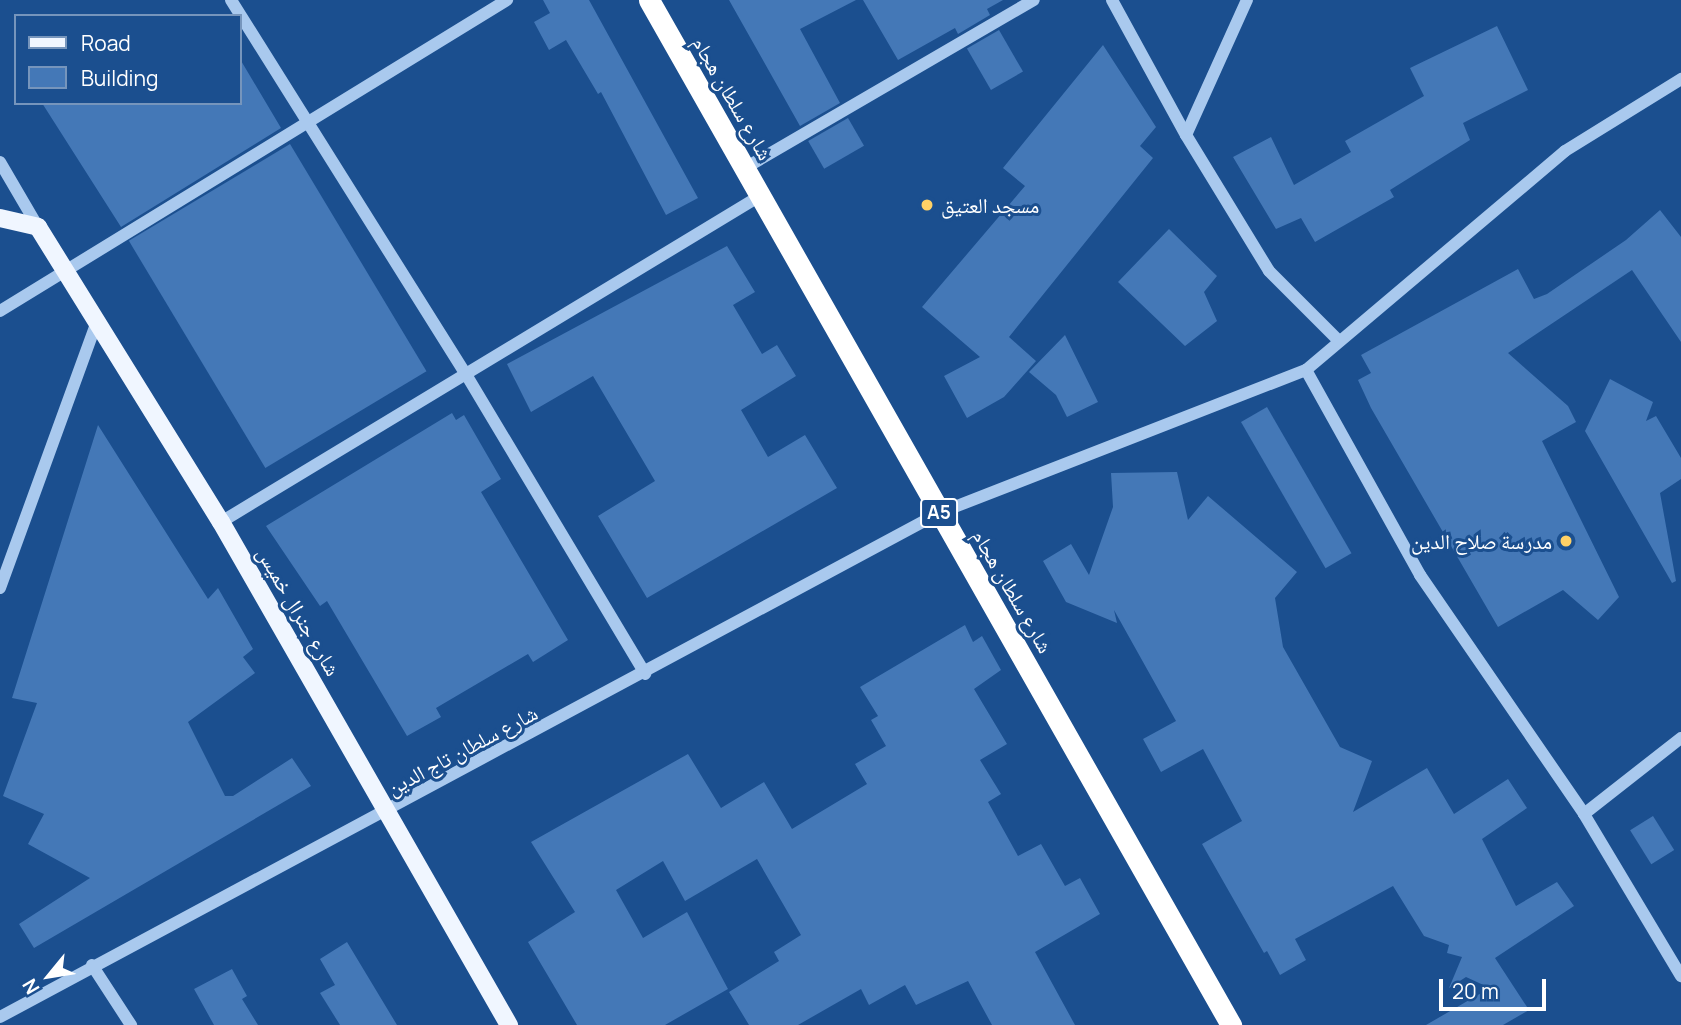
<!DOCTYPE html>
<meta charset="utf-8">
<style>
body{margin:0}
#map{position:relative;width:1681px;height:1025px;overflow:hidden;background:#1b4f8f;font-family:Manrope,"Noto Naskh Arabic",sans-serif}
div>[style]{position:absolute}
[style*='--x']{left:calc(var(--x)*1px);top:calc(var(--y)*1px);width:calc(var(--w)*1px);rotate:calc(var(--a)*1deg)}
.building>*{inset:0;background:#4478b7;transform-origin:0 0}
.minor>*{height:12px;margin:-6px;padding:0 6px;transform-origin:6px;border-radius:6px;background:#a9c9ee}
.major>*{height:18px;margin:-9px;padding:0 9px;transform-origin:9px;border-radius:9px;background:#f0f6ff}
.highway>*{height:21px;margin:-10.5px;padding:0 10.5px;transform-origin:10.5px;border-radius:10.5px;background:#fff}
.dots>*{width:19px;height:19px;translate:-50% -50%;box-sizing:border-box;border:4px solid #1b4f8f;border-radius:50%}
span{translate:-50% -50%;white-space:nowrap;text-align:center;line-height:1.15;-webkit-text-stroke:6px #1b4f8f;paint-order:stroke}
.shield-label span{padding:2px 5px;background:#1b4f8f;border:2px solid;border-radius:5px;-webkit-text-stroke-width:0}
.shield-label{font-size:19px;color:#fff;font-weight:700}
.street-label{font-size:21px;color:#fff}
.poi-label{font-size:21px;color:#fff}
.left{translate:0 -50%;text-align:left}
.right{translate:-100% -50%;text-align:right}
.legend{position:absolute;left:14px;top:14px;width:228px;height:91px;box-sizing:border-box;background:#1b4f8f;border:2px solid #7695bc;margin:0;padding:9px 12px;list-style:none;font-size:21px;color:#fff}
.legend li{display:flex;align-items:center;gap:14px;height:35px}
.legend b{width:35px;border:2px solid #7695bc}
.north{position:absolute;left:14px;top:941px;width:70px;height:70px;-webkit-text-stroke:5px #1b4f8f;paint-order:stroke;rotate:240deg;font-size:19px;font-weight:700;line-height:28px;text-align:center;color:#fff}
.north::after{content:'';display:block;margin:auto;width:24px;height:32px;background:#fff;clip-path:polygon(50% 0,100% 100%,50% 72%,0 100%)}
.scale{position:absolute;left:1439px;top:979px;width:107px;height:32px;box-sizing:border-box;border:4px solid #fff;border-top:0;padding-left:9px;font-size:21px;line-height:24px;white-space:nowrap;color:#fff;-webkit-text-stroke:5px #1b4f8f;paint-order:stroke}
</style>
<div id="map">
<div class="building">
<i style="clip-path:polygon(543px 0,589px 0,698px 198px,666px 215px,601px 92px,598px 94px,566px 40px,549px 50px,534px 22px,550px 13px)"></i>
<i style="clip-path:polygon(729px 0,856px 0,800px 29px,840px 103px,800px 126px)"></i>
<i style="clip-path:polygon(863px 0,1003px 0,987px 9px,990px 15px,958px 34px,955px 28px,898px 60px)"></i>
<i style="clip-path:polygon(1497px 26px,1528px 90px,1463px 123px,1470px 140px,1390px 190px,1394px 197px,1315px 242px,1301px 218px,1276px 229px,1233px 157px,1271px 137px,1294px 185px,1351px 152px,1345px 141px,1424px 96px,1410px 68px)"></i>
<i style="left:999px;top:30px;width:48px;height:37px;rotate:60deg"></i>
<i style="clip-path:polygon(1103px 45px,1156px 127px,1140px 146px,1153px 158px,1009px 337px,1036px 361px,1004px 397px,967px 418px,944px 376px,980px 357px,922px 307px,1025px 186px,1003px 168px)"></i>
<i style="clip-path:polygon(240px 59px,281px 128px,121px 227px,42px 103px,240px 103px)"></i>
<i style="left:848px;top:118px;width:32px;height:46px;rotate:60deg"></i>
<i style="left:290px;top:144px;width:265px;height:188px;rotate:59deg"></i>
<i style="clip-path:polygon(1660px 210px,1681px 237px,1681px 342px,1632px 270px,1508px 353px,1568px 406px,1576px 422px,1542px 441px,1619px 597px,1598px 620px,1563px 590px,1498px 627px,1371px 408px,1358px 380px,1371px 373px,1361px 355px,1518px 269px,1534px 299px,1547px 294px,1626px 240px)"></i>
<i style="clip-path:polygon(1169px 229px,1217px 276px,1204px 292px,1217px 321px,1185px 346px,1118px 282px)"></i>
<i style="clip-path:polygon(727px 246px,755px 292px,733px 305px,762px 354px,777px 345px,796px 376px,741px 410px,768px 457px,805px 435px,837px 488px,647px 598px,598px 516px,655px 481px,593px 376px,531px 412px,507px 364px)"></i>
<i style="clip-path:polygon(1065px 335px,1098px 402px,1067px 417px,1056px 395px,1029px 372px)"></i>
<i style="clip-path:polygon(1610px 379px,1653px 402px,1646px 421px,1656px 416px,1681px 458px,1681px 479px,1660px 493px,1676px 581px,1672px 583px,1585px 431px)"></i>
<i style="left:1267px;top:407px;width:169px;height:30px;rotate:60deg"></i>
<i style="clip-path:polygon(452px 413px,456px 420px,464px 415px,501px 479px,481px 492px,568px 640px,533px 662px,528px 654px,436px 708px,441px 717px,407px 736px,327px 601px,320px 606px,266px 526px)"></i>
<i style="clip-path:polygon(98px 425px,208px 599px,218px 588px,253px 649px,243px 657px,255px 673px,188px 722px,225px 796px,233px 796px,292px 758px,311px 786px,34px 948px,19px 924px,90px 878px,28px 844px,44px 814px,3px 796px,37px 703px,12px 698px)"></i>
<i style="clip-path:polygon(1177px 472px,1188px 520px,1208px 496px,1297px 572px,1275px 598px,1283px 647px,1340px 747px,1372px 761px,1353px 812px,1427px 768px,1454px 814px,1508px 779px,1527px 808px,1482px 839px,1516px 906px,1557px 882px,1574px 906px,1495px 958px,1529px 1010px,1503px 1025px,1426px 1025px,1490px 988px,1466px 977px,1449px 988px,1462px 957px,1447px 953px,1449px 945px,1424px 936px,1393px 886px,1295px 939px,1306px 960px,1280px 975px,1267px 951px,1264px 953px,1202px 844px,1242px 821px,1203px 749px,1161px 772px,1143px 739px,1176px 721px,1114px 610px,1117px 623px,1066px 602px,1043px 561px,1071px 544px,1089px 575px,1113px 507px,1111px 473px)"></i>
<i style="clip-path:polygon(965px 625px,973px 642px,982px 636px,1001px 670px,974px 689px,1007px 744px,980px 760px,1001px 794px,988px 802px,1018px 856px,1041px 844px,1065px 886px,1080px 878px,1100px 914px,1035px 952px,1075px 1025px,992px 1025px,968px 981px,916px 1005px,905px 985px,869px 1005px,861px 989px,798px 1025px,749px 1025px,729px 992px,779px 961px,774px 952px,801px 935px,757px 859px,685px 901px,663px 861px,616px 890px,643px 938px,687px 912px,728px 989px,665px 1025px,577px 1025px,528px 942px,575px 912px,531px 842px,688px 754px,721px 808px,764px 782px,792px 829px,867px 784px,855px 764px,886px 746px,871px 720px,878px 716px,860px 687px)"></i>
<i style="left:1653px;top:816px;width:40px;height:27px;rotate:58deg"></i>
<i style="clip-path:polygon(347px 942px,397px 1025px,340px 1025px,320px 993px,335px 985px,320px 959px)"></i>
<i style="clip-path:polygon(232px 969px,247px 996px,242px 999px,258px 1025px,214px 1025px,194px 989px)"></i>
</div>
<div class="minor">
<i style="--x:231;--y:0;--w:438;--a:57.9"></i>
<i style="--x:464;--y:371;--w:353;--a:59.1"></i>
<i style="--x:1112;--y:0;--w:154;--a:61.3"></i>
<i style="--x:1186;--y:135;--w:159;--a:58.6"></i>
<i style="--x:1269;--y:271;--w:99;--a:45"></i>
<i style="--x:1186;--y:135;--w:148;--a:-65.7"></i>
<i style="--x:0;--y:162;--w:75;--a:59.7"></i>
<i style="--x:745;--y:168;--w:334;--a:-30.2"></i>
<i style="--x:0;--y:311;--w:595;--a:-31.53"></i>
<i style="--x:1306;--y:370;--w:235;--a:60.9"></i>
<i style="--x:1420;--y:575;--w:290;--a:55.5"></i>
<i style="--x:1584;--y:814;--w:189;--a:59.1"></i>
<i style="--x:221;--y:522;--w:630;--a:-31.17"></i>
<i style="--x:0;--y:588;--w:283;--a:-70"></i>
<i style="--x:1584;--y:814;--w:123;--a:-38.1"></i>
<i style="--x:92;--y:965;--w:72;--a:57"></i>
<i style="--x:0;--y:1017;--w:1066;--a:-28.22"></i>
<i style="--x:939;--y:513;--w:394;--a:-21.3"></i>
<i style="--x:1306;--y:370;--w:339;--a:-40.2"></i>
<i style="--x:1565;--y:151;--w:137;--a:-31.8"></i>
</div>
<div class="major">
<i style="--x:0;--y:218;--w:39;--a:13"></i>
<i style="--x:38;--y:227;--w:347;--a:58.2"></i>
<i style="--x:221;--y:522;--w:580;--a:60.21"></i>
</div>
<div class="highway">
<i style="--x:649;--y:0;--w:1179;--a:60.41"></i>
</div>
<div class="dots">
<i style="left:927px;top:205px;background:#ffd166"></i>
<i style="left:1566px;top:541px;background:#ffd166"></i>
</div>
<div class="shield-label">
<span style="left:939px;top:513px">A5</span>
</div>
<div class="street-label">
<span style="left:733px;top:98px;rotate:60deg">شارع سلطان هجام</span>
<span style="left:1013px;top:591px;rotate:60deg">شارع سلطان هجام</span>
<span style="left:299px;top:611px;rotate:60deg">شارع جنرال خميس</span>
<span style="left:462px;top:750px;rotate:-28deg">شارع سلطان تاج الدين</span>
</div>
<div class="poi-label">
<span class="left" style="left:941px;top:205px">مسجد العتيق</span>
<span class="right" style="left:1552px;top:541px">مدرسة صلاح الدين</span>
</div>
<ul class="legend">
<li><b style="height:9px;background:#f0f6ff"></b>Road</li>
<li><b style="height:19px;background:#4478b7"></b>Building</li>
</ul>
<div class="north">N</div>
<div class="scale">20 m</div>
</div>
